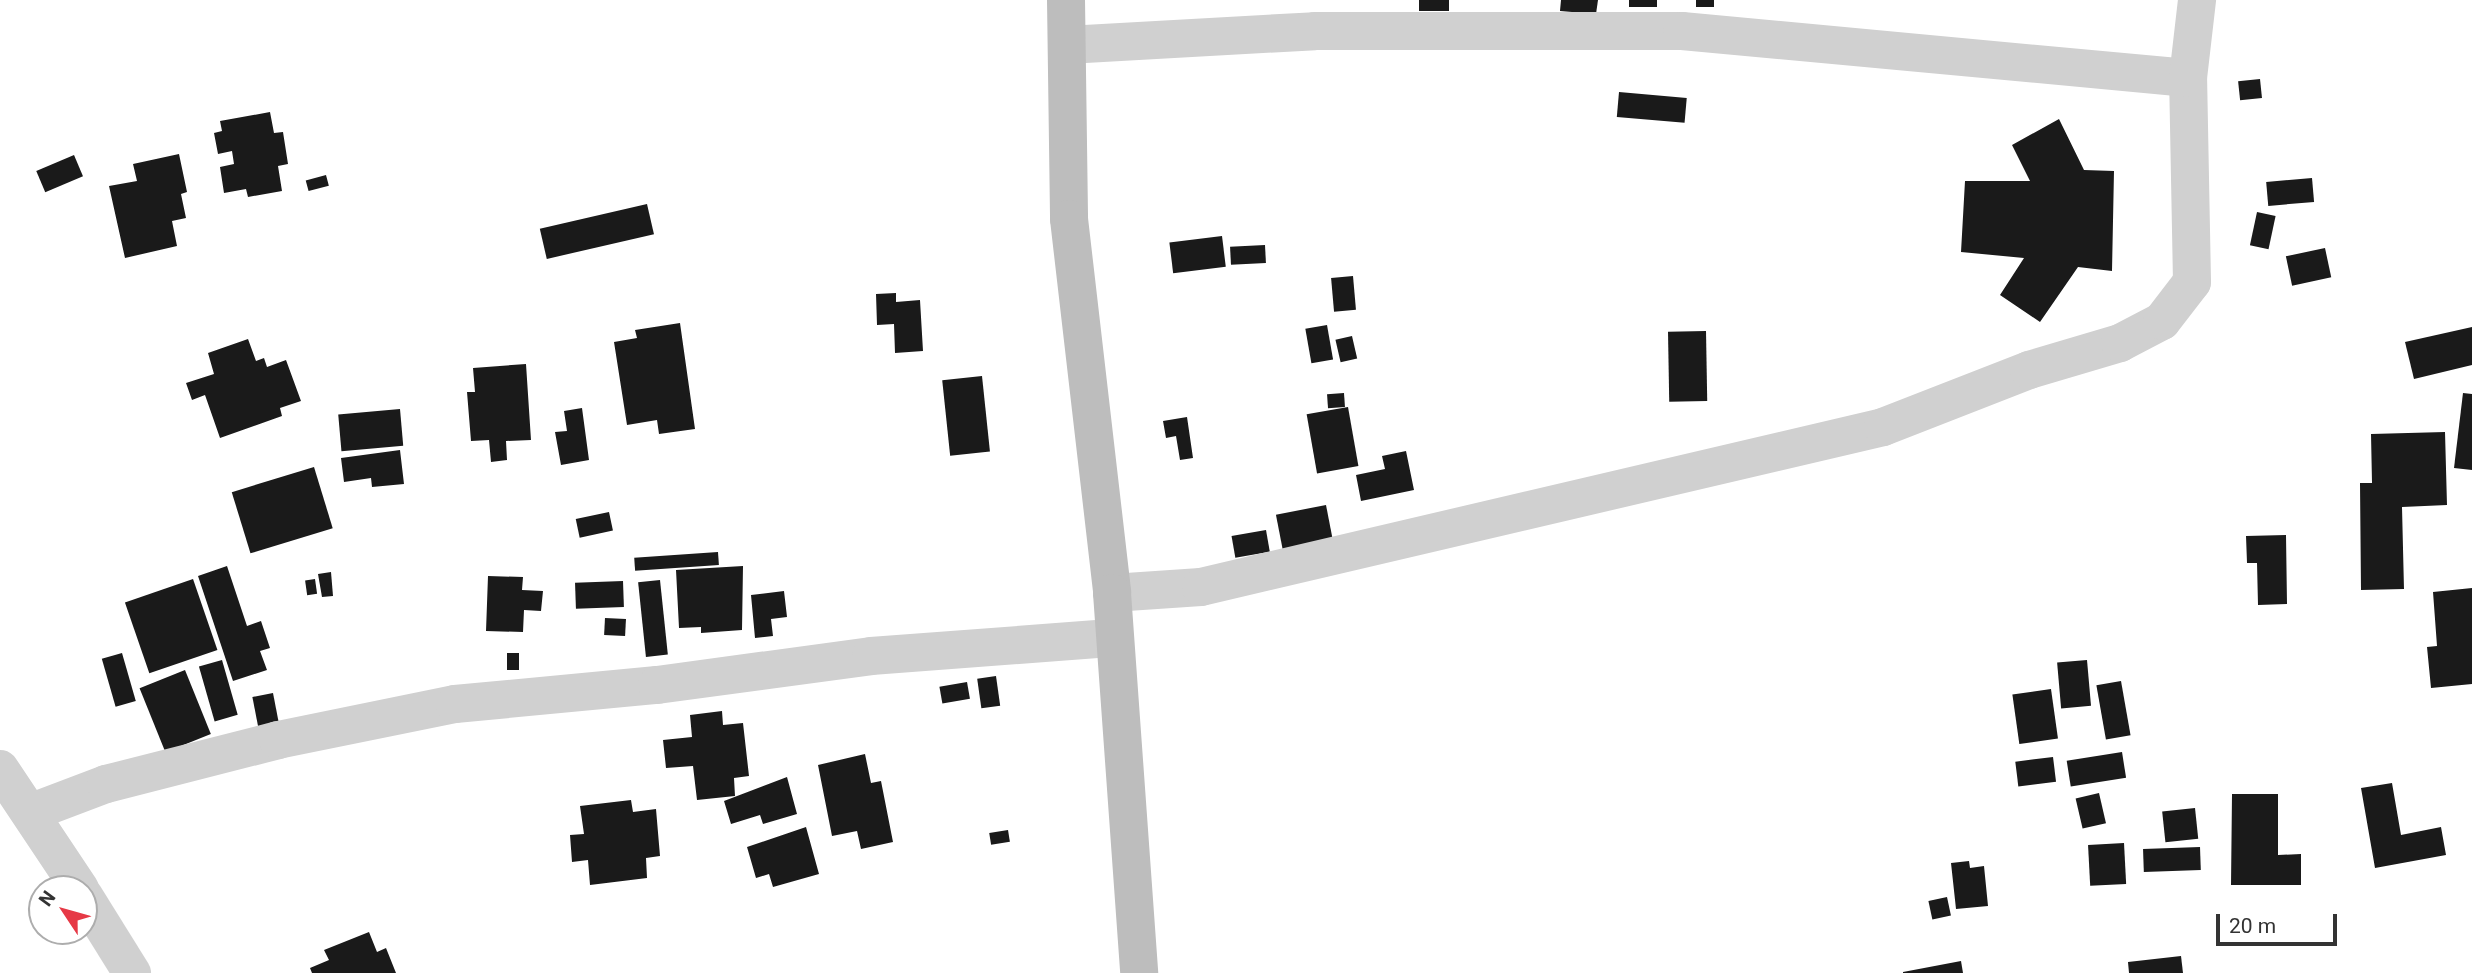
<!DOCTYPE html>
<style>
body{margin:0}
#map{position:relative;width:2472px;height:973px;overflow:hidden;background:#fff;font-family:Roboto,sans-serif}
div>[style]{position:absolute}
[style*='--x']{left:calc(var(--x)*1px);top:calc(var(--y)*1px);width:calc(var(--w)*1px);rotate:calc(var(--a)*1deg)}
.building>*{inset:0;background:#1a1a1a;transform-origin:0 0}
.minor>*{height:38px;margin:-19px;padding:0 19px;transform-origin:19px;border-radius:19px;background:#d0d0d0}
.tertiary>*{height:38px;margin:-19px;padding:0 19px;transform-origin:19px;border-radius:19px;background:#d0d0d0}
.secondary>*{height:38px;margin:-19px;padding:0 19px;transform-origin:19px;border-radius:19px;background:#bdbdbd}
span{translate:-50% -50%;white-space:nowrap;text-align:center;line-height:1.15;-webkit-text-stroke:7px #fff;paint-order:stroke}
.north{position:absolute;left:28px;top:875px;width:70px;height:70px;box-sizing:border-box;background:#fff;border:2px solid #adadad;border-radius:50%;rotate:306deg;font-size:19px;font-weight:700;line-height:28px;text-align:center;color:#333}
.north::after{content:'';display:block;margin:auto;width:24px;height:32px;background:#e63946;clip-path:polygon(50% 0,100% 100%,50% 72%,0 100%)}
.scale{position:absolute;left:2216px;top:914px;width:121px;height:32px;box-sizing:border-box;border:4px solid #333;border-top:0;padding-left:9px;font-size:21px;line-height:24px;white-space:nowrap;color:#333;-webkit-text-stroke:5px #fff;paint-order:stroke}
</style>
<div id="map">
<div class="building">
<i style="left:1419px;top:0;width:30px;height:11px"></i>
<i style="clip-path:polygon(1561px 0,1598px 0,1596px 14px,1560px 11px)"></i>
<i style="left:1629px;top:0;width:28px;height:7px"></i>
<i style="left:1696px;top:0;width:18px;height:7px"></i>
<i style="left:2260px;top:79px;width:19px;height:22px;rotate:84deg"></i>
<i style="left:1619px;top:92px;width:68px;height:25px;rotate:5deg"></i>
<i style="clip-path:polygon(270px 112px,274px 133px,283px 132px,288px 164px,278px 166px,282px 191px,248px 197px,246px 189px,224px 193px,220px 167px,234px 164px,232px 151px,218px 154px,214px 133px,222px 131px,220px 121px)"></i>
<i style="clip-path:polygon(2059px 119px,2084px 170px,2114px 171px,2112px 271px,2078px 267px,2040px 322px,2000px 295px,2024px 258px,1961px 252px,1965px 181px,2030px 181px,2012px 145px)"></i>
<i style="clip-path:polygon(179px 154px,187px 192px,181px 194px,186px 218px,172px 221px,177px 246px,125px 258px,109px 186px,137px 181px,133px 164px)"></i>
<i style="left:74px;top:155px;width:23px;height:41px;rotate:67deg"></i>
<i style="left:326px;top:175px;width:11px;height:21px;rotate:75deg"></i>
<i style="left:2312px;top:178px;width:24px;height:46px;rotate:85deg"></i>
<i style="left:647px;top:204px;width:31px;height:110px;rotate:77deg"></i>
<i style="left:2257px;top:212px;width:19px;height:34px;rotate:12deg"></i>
<i style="left:1222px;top:236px;width:31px;height:53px;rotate:83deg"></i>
<i style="left:1265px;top:245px;width:18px;height:35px;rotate:87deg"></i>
<i style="left:2325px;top:248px;width:30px;height:40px;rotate:78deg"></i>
<i style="left:1353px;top:276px;width:34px;height:22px;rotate:85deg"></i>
<i style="clip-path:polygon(896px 293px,896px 302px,920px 300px,923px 351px,895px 353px,894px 324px,877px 325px,876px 294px)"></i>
<i style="clip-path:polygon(680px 323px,695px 429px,659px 434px,657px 420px,627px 425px,614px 342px,637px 338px,635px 330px)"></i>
<i style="left:1327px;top:325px;width:35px;height:22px;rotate:80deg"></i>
<i style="clip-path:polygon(2472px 327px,2472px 365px,2414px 379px,2405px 342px)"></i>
<i style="left:1706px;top:331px;width:70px;height:38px;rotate:89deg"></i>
<i style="left:1352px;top:336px;width:23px;height:17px;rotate:77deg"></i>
<i style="clip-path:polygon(248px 339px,256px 361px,264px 358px,267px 367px,286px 360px,301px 401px,280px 408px,282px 416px,220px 438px,205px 395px,192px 400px,186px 383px,214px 374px,208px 353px)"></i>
<i style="clip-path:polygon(526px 364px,531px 440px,506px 441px,507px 460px,491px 462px,489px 440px,471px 441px,467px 392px,475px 392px,473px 368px)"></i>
<i style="left:982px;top:376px;width:76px;height:40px;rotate:84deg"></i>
<i style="left:1344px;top:393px;width:14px;height:17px;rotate:86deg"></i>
<i style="clip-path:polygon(2463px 393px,2472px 394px,2472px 470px,2454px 468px)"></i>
<i style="left:1348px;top:407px;width:60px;height:42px;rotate:80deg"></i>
<i style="clip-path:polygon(582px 408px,589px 460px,561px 465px,555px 432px,567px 431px,564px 411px)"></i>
<i style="left:400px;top:409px;width:37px;height:62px;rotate:85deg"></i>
<i style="clip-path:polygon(1187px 417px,1193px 458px,1180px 460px,1176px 436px,1166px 438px,1163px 421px)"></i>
<i style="clip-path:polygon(2445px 432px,2447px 505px,2402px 507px,2404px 589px,2361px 590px,2360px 483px,2372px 483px,2371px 434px)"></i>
<i style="clip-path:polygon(400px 450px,404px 484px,372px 487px,371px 478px,344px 482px,341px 458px)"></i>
<i style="clip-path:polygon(1406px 451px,1414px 490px,1361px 501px,1356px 475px,1385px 469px,1382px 456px)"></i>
<i style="left:314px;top:467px;width:64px;height:86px;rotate:73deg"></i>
<i style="left:1326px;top:505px;width:42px;height:51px;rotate:79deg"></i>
<i style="left:609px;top:512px;width:19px;height:34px;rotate:78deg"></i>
<i style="left:1266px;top:530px;width:22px;height:35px;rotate:80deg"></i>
<i style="clip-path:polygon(2286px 535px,2287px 604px,2258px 605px,2257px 563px,2247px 563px,2246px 536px)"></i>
<i style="left:718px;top:552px;width:13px;height:84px;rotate:86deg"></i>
<i style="clip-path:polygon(227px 566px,247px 626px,261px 621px,270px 648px,260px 651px,267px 670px,233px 681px,198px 576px)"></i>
<i style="clip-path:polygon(743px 566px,742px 630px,701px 633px,701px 627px,679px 628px,676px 570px)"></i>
<i style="clip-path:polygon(331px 572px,333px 596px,322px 597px,318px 574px)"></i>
<i style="clip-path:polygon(488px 576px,523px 577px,522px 590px,543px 591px,541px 611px,524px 610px,523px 632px,486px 631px)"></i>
<i style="left:193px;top:579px;width:75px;height:72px;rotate:71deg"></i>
<i style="left:315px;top:579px;width:15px;height:10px;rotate:82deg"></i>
<i style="left:660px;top:580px;width:75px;height:22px;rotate:84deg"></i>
<i style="left:623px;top:581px;width:26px;height:48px;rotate:88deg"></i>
<i style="clip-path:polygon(2472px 588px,2472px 684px,2431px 688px,2427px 647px,2437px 646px,2433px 592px)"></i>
<i style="clip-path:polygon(784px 591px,787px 617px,771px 619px,773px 636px,755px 638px,751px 595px)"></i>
<i style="left:605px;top:618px;width:21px;height:17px;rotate:3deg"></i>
<i style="left:122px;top:653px;width:50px;height:21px;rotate:74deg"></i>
<i style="left:507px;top:653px;width:12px;height:17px"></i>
<i style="left:222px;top:660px;width:57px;height:24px;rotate:74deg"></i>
<i style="left:2087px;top:660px;width:46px;height:30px;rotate:85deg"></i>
<i style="left:185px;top:670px;width:69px;height:49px;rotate:68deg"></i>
<i style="left:996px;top:676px;width:30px;height:19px;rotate:82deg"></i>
<i style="left:2121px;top:681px;width:55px;height:25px;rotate:80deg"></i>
<i style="left:967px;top:682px;width:17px;height:28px;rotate:80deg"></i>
<i style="left:2051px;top:689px;width:50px;height:39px;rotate:82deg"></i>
<i style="left:273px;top:693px;width:31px;height:21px;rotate:79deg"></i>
<i style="clip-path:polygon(722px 711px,723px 725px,743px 723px,749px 776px,734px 778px,735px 796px,697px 800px,693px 766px,666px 768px,663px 740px,692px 737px,690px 715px)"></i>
<i style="left:2122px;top:752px;width:26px;height:56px;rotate:81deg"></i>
<i style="clip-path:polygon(865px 754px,871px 783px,881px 781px,893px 842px,861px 849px,857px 831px,832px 836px,818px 765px)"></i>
<i style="left:2053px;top:757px;width:25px;height:38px;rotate:83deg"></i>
<i style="clip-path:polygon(787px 777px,797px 814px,763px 824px,760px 815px,731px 824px,724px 801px)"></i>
<i style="clip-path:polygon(2392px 783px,2401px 835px,2441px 827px,2446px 855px,2375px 868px,2361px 788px)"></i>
<i style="left:2099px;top:793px;width:31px;height:24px;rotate:77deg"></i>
<i style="clip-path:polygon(2232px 794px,2278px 794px,2278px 855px,2301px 854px,2301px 885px,2231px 885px)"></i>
<i style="clip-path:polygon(631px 800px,633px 812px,656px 809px,660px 856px,646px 858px,647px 878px,590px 885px,588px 860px,572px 862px,570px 835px,584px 834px,580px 806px)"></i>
<i style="left:2195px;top:808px;width:31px;height:33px;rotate:84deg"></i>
<i style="clip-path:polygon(806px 827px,819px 874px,773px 887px,769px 874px,756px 878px,747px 847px)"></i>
<i style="left:1008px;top:830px;width:12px;height:19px;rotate:81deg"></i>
<i style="left:2124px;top:843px;width:41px;height:36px;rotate:87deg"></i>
<i style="left:2200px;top:847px;width:23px;height:57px;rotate:88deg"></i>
<i style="clip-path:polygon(1969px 861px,1970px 868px,1984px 866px,1988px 906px,1956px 909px,1951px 863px)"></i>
<i style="left:1947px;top:897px;width:19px;height:19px;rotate:78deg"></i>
<i style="clip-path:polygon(369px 932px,377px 952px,386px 948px,396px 973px,312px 973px,310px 968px,329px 960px,324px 950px)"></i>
<i style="clip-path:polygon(2181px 956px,2183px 973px,2129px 973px,2128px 962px)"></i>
<i style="clip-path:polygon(1961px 961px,1963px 973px,1903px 973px,1903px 972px)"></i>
</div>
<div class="minor">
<i style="--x:1067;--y:45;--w:248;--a:-3.2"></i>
<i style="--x:1315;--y:31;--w:367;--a:0"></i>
<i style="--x:1682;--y:31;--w:508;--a:5.31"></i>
<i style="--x:1112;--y:593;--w:89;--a:-3.9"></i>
<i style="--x:1201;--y:587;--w:701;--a:-13.2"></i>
<i style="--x:1883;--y:427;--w:157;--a:-21.3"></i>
<i style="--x:2029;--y:370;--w:95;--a:-16.5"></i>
<i style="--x:2120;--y:343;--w:47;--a:-27.6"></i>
<i style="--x:2162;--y:321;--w:49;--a:-52.4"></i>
<i style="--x:2192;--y:282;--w:204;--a:-91.1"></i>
<i style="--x:2188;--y:78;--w:79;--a:-83.4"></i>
<i style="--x:32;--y:812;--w:79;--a:-20.7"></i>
<i style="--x:106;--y:784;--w:178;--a:-14.3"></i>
<i style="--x:278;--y:740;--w:181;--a:-11.5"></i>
<i style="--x:455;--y:704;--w:203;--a:-5.4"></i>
<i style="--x:657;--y:685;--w:216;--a:-7.7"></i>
<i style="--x:871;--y:656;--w:243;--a:-4.3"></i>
</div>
<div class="tertiary">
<i style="--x:0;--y:769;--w:144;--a:56.3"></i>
<i style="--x:84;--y:896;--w:91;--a:58.1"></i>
</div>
<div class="secondary">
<i style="--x:1066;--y:0;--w:219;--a:89.2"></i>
<i style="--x:1069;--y:219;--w:376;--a:83.4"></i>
<i style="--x:1112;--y:593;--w:381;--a:85.9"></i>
</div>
<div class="north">N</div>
<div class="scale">20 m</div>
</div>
